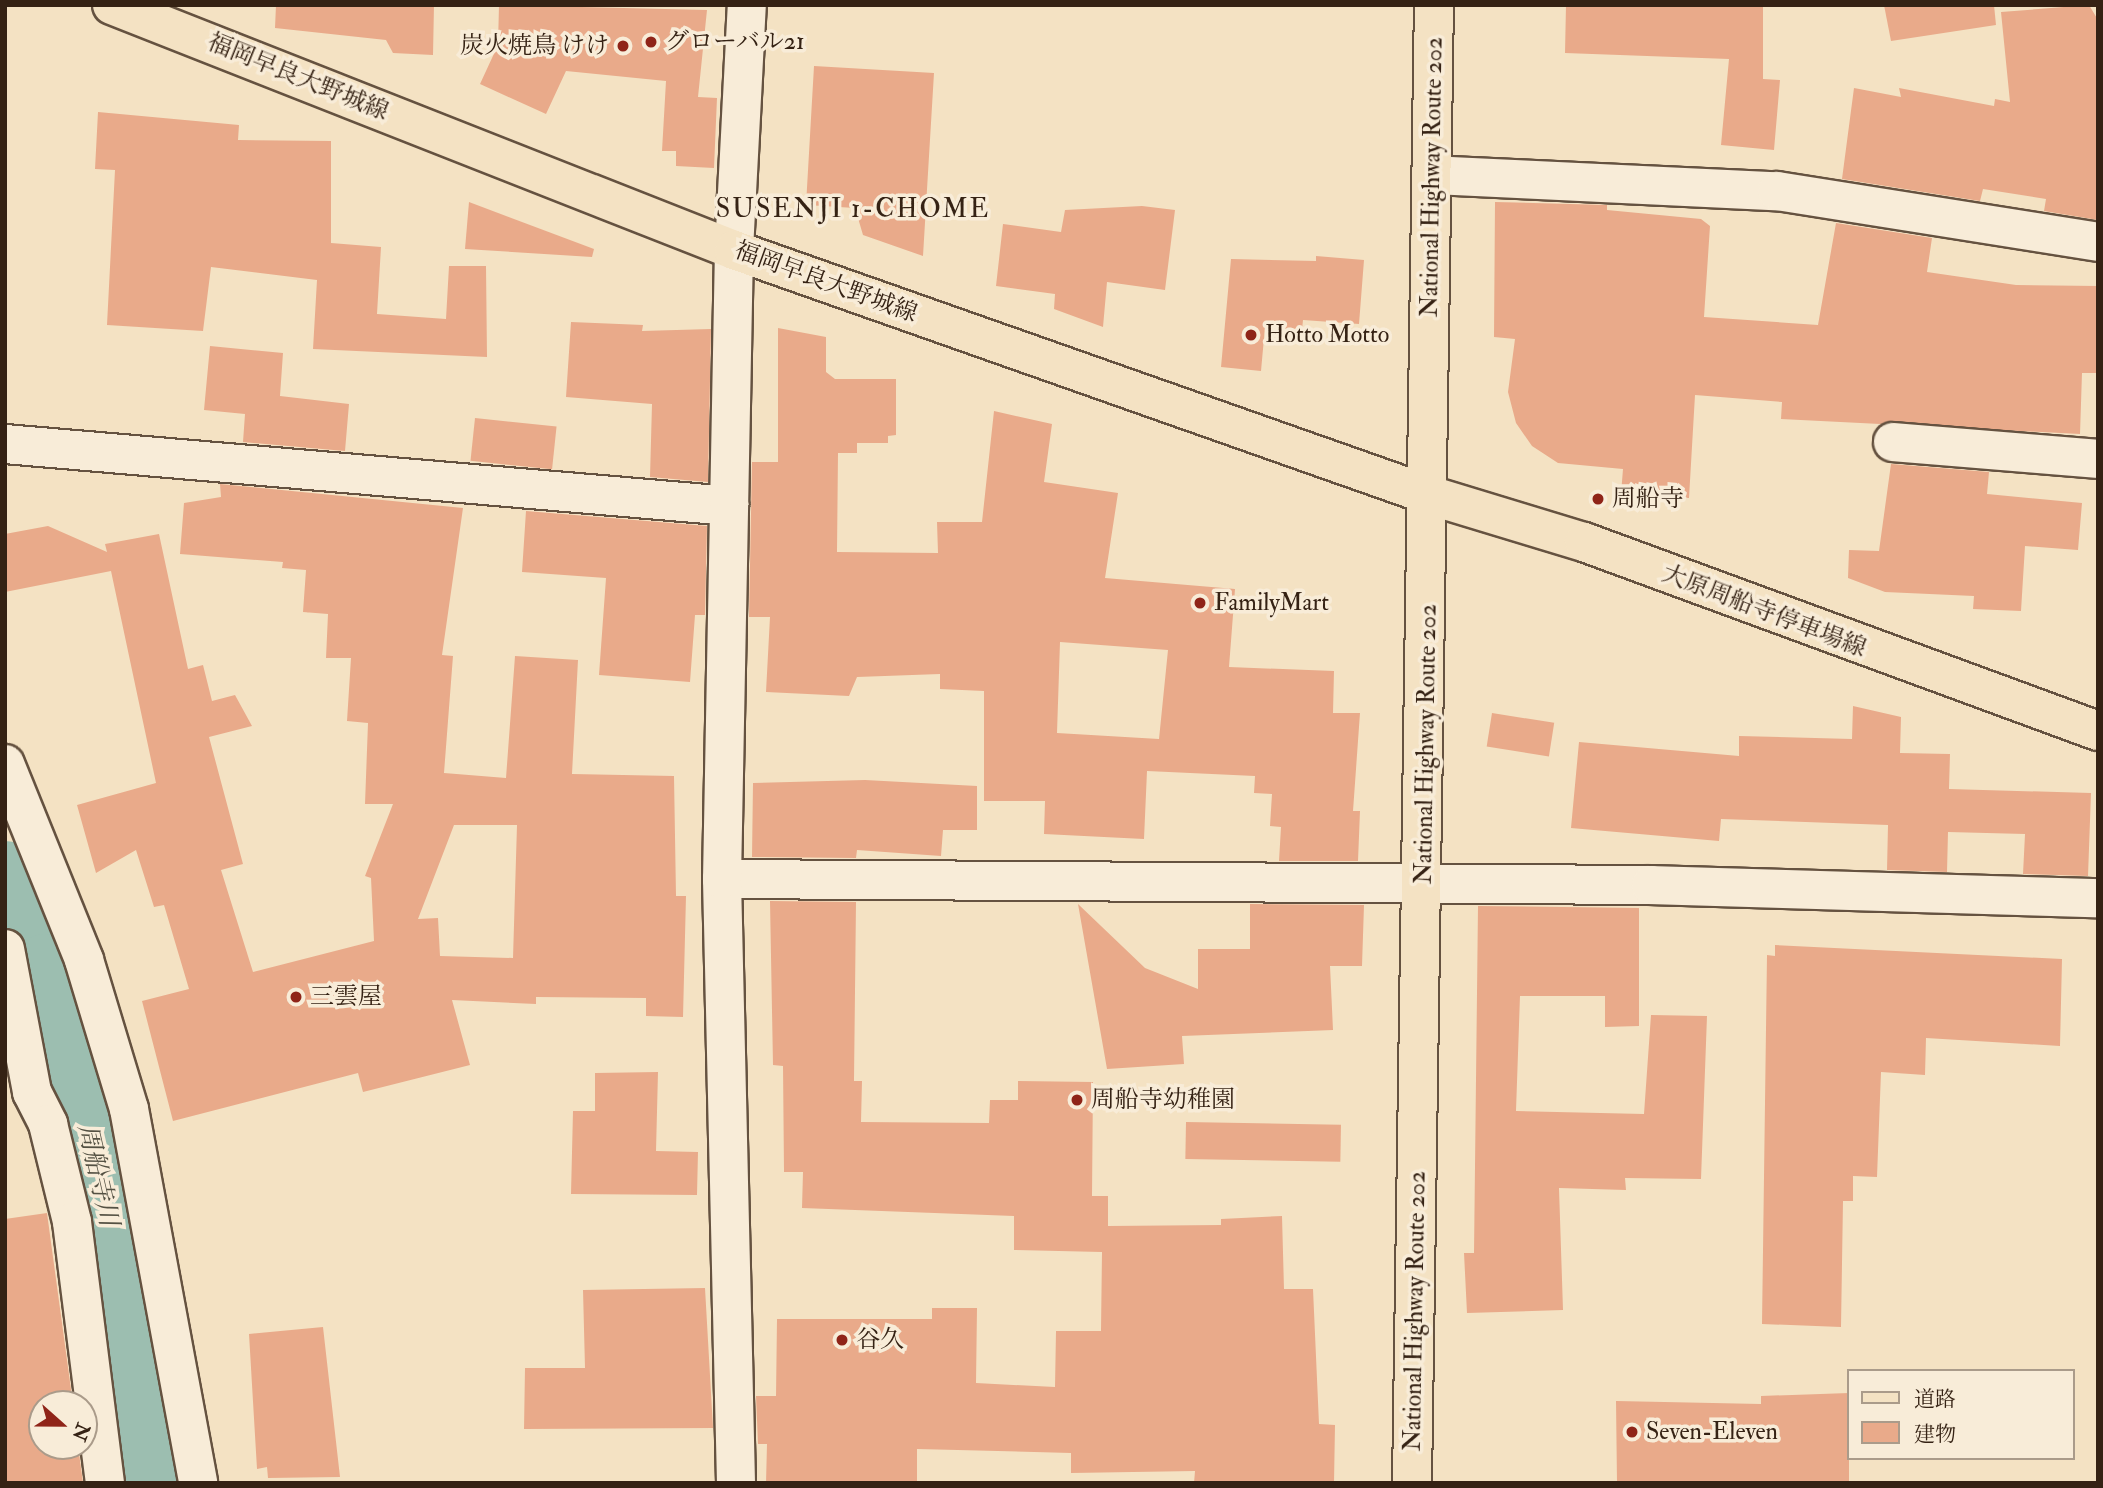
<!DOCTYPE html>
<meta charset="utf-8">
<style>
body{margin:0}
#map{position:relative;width:2103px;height:1488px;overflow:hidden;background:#f4e2c3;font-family:"IM FELL Double Pica","Noto Serif JP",serif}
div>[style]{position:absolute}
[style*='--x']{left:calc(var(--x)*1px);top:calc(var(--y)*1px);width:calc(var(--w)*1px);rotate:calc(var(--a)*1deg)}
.river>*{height:75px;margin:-37.5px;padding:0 37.5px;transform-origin:37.5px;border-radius:37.5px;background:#9cbeb0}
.building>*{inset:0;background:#e9aa8a;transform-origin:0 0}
.roads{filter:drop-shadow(2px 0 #655240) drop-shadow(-2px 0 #655240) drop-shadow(0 2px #655240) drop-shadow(0 -2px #655240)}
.minor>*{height:38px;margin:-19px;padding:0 19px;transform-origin:19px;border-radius:19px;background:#f8ecd8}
.major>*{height:38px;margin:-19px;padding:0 19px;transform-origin:19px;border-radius:19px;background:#f4e2c3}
.highway>*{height:38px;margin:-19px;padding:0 19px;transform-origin:19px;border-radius:19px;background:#f4e2c3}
.dots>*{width:19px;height:19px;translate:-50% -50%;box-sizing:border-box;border:4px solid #f8ecd8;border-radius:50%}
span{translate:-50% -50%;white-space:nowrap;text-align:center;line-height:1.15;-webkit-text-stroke:7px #f8ecd8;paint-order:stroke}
.poi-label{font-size:24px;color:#352214}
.left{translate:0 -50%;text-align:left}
.right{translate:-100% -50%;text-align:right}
.street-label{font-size:24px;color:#352214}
.neighbourhood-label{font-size:26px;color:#352214;letter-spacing:2px}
.water-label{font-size:26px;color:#545143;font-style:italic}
.frame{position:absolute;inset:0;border:7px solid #352214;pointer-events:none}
.legend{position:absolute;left:1847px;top:1369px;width:228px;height:91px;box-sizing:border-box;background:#f8ecd8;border:2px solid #aa9b8a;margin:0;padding:9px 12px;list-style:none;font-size:21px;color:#352214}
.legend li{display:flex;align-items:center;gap:14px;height:35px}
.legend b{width:35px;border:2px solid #aa9b8a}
.north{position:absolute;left:28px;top:1390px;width:70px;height:70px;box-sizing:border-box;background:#f8ecd8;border:2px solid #aa9b8a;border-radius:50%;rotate:111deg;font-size:19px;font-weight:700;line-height:28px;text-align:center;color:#352214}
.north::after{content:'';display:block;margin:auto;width:24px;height:32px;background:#8f2418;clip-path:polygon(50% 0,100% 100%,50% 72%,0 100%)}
</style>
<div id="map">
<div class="river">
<i style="--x:5;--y:878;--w:102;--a:66.2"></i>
<i style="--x:46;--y:971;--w:232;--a:75"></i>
<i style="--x:106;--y:1195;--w:291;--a:82.3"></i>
</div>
<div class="building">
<i style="clip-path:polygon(276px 5px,434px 5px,433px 55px,393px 53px,386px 40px,275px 28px)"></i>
<i style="clip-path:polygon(499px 5px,707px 10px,698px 97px,717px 98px,714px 168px,676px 166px,676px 151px,662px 151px,666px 81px,566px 71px,546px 114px,480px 84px,498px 45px)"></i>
<i style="clip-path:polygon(1566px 5px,1763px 5px,1763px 79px,1780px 80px,1774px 150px,1721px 145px,1729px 59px,1565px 53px)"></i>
<i style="clip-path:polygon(1884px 5px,1994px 5px,1996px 25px,1891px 41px)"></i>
<i style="clip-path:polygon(2089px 5px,2098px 20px,2098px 220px,2044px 211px,2046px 199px,1983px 189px,1980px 201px,1842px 179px,1854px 88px,1901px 97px,1899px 88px,1994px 106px,1995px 99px,2010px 102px,2001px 12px)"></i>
<i style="clip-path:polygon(814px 66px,934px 73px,923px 256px,863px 235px,855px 208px,806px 205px)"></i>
<i style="clip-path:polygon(98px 112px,239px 125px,238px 140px,331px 141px,331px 243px,381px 247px,377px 314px,446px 319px,449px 266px,486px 266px,487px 357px,313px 349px,317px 280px,211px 267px,203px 331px,107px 325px,115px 170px,95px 169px)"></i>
<i style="clip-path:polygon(469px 202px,594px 249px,592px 257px,465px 249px)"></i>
<i style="clip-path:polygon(1495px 202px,1607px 205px,1607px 210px,1701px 219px,1710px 226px,1704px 317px,1818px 325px,1836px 223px,1932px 238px,1927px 272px,2016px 285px,2098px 286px,2098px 373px,2082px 373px,2080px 434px,1781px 419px,1782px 402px,1695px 395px,1689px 498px,1621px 494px,1623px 469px,1558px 463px,1532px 446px,1516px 423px,1508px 392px,1515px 339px,1494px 337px)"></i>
<i style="clip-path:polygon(1142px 206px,1175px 210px,1165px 290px,1107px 282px,1103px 327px,1054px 309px,1055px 294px,996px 286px,1003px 224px,1061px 232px,1065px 210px)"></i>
<i style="clip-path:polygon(1316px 256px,1364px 260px,1359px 324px,1303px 320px,1302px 330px,1265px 327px,1261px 371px,1221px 367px,1231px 259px,1316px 261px)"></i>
<i style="clip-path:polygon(571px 322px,643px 325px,642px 331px,711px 329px,708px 482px,650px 477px,652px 404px,566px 397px)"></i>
<i style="clip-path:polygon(evenodd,778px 328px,826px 337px,826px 372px,835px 379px,896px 379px,896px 435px,888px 436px,888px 443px,857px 443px,857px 453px,838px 453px,837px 552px,938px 553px,937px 522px,982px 522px,994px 411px,1052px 424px,1044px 482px,1118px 493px,1105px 578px,1235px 589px,1229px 667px,1334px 671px,1333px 713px,1360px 713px,1353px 811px,1360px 811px,1358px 861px,1279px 861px,1281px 827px,1270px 826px,1272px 794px,1254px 793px,1255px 776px,1147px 771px,1144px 839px,1044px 834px,1045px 801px,984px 801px,984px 691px,940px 689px,940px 674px,857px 677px,849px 696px,766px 692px,770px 617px,749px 617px,752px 462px,778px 462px,778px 328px,1060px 642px,1168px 650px,1159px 739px,1057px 733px,1060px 642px)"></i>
<i style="clip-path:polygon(210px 346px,283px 353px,280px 396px,349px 404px,345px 451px,243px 442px,245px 414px,204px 410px)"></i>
<i style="left:475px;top:418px;width:82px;height:43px;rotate:6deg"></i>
<i style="clip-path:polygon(1891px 464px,1989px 472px,1987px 494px,2082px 503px,2078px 550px,2025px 546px,2021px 611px,1973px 609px,1974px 596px,1885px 592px,1848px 578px,1849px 550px,1879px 551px)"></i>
<i style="clip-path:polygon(evenodd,220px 484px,463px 508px,442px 655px,453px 656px,444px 773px,506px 778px,515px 656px,578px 660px,572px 774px,674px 776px,676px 896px,686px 896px,683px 1017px,646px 1016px,646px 998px,536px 997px,536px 1004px,452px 1000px,470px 1065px,363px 1092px,358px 1073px,173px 1121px,142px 1001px,189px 989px,164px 905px,154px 907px,136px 850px,96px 873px,77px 805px,156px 783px,111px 571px,5px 592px,5px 534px,48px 526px,107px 552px,105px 544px,159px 534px,188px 669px,203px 665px,212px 701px,235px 695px,252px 726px,209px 737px,243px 864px,221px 870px,253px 972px,374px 941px,371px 878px,365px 876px,393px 804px,365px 804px,368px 723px,347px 721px,351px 658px,326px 658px,328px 614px,303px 612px,306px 570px,282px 568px,283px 562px,180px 554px,184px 503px,221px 497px,220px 484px,454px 825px,517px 825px,513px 958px,440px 956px,438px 918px,418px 919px,454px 825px)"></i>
<i style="clip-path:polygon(526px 511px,707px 526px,705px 615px,695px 615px,690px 682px,599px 675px,606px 578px,522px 572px)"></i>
<i style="clip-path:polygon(1853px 706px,1901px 717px,1900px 753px,1950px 754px,1949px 789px,2091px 793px,2088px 876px,2023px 874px,2025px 834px,1948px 832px,1947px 872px,1887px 870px,1888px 825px,1721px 819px,1719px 841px,1571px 828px,1579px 742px,1739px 756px,1739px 736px,1852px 739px)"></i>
<i style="left:1492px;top:713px;width:63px;height:34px;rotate:9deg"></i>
<i style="clip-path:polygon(865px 780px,977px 786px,977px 830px,943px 830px,941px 856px,857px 850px,856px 858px,752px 857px,753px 783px)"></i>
<i style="clip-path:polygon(770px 901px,856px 902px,854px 1081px,862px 1081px,861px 1122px,989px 1123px,990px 1100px,1018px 1100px,1018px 1081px,1093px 1082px,1092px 1196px,1108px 1196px,1108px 1226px,1221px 1225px,1221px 1219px,1282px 1216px,1284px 1289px,1313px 1289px,1319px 1424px,1335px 1425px,1334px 1483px,1194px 1483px,1195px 1471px,1071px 1473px,1071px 1453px,917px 1449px,917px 1483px,766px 1483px,767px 1444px,758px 1444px,756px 1396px,776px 1396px,777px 1319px,932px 1319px,932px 1308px,977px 1308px,976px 1383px,1055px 1387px,1056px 1331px,1101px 1331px,1102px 1252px,1014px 1250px,1014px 1216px,802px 1208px,803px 1172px,784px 1172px,783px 1066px,773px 1065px)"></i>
<i style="clip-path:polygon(1078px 904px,1145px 968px,1198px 989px,1198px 949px,1250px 949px,1250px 904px,1364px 905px,1362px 966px,1330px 966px,1333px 1030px,1182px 1036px,1184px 1064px,1107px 1069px)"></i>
<i style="clip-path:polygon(1478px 906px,1639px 908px,1639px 1026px,1605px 1027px,1605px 996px,1520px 996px,1516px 1111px,1644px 1114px,1651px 1015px,1707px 1016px,1701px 1179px,1625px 1178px,1626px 1190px,1559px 1188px,1563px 1310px,1467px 1313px,1464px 1253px,1474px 1253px)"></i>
<i style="clip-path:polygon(1775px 945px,2062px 959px,2060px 1046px,1926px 1038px,1925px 1075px,1881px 1072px,1877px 1177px,1853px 1176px,1853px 1201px,1843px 1201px,1841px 1327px,1762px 1324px,1767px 955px,1775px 956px)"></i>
<i style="clip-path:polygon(658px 1072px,656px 1151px,698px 1152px,697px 1195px,571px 1194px,573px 1111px,595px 1111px,595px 1073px)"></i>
<i style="left:1186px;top:1122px;width:155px;height:37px;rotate:1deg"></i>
<i style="clip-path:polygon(47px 1213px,73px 1404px,42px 1404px,42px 1446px,78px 1446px,83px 1483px,5px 1483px,5px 1219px)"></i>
<i style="clip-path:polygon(705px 1288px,713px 1428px,524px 1429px,525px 1368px,585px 1368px,583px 1290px)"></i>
<i style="clip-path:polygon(323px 1327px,340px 1477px,268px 1478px,267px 1467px,257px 1469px,249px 1334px)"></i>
<i style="clip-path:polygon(1849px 1393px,1849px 1483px,1617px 1483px,1616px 1401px,1761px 1404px,1761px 1396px)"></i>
</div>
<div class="roads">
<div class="minor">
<i style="--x:1432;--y:175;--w:345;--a:2.7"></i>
<i style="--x:1777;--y:191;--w:325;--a:9"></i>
<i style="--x:1893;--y:442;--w:206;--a:4.7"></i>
<i style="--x:5;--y:444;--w:727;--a:4.89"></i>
<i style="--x:5;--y:764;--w:211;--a:68"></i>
<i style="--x:84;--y:960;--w:156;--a:73.2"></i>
<i style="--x:129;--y:1109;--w:380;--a:79.5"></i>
<i style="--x:722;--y:879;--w:929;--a:0.37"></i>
<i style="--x:1651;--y:885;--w:447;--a:1.7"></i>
<i style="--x:5;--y:949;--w:146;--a:79.3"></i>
<i style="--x:32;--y:1092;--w:36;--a:63"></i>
<i style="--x:48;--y:1124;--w:101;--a:76.2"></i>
<i style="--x:72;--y:1222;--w:263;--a:82.8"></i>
<i style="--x:736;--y:1483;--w:604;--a:-91.33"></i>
<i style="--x:722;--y:879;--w:629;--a:-88.91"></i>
<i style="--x:734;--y:250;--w:245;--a:-87"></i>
</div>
<div class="major">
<i style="--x:112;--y:5;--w:669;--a:21.5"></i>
<i style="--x:734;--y:250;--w:737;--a:19.42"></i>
<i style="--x:1429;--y:495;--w:162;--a:16.9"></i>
<i style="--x:1584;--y:542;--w:548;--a:20.19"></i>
</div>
<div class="highway">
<i style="--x:1412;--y:1483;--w:1478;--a:-89.15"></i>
</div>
</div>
<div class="dots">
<i style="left:651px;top:42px;background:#8f2418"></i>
<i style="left:623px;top:46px;background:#8f2418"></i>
<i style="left:1251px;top:335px;background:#8f2418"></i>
<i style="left:1598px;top:499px;background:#8f2418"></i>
<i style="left:1200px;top:603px;background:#8f2418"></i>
<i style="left:296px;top:997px;background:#8f2418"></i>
<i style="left:1077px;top:1100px;background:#8f2418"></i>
<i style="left:842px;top:1340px;background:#8f2418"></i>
<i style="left:1632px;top:1432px;background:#8f2418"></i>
</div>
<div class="poi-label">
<span class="left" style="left:665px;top:42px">グローバル21</span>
<span class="right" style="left:609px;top:46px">炭火焼鳥 けけ</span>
<span class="left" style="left:1265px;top:335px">Hotto Motto</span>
<span class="left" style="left:1612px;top:499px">周船寺</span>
<span class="left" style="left:1214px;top:603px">FamilyMart</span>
<span class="left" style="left:310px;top:997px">三雲屋</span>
<span class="left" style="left:1091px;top:1100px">周船寺幼稚園</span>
<span class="left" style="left:856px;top:1340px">谷久</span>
<span class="left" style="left:1646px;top:1432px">Seven-Eleven</span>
</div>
<div class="street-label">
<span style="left:298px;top:77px;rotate:22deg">福岡早良大野城線</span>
<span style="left:1432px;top:177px;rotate:-89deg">National Highway Route 202</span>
<span style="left:826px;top:282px;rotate:20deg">福岡早良大野城線</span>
<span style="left:1764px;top:611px;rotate:21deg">大原周船寺停車場線</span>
<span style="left:1426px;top:744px;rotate:-89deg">National Highway Route 202</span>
<span style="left:1415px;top:1311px;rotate:-89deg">National Highway Route 202</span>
</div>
<div class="neighbourhood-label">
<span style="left:853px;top:210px">SUSENJI 1-CHOME</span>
</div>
<div class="water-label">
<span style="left:97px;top:1175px;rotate:77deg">周船寺川</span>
</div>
<div class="frame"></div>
<ul class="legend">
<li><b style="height:9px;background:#f4e2c3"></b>道路</li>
<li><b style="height:19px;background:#e9aa8a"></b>建物</li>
</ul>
<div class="north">N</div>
</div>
